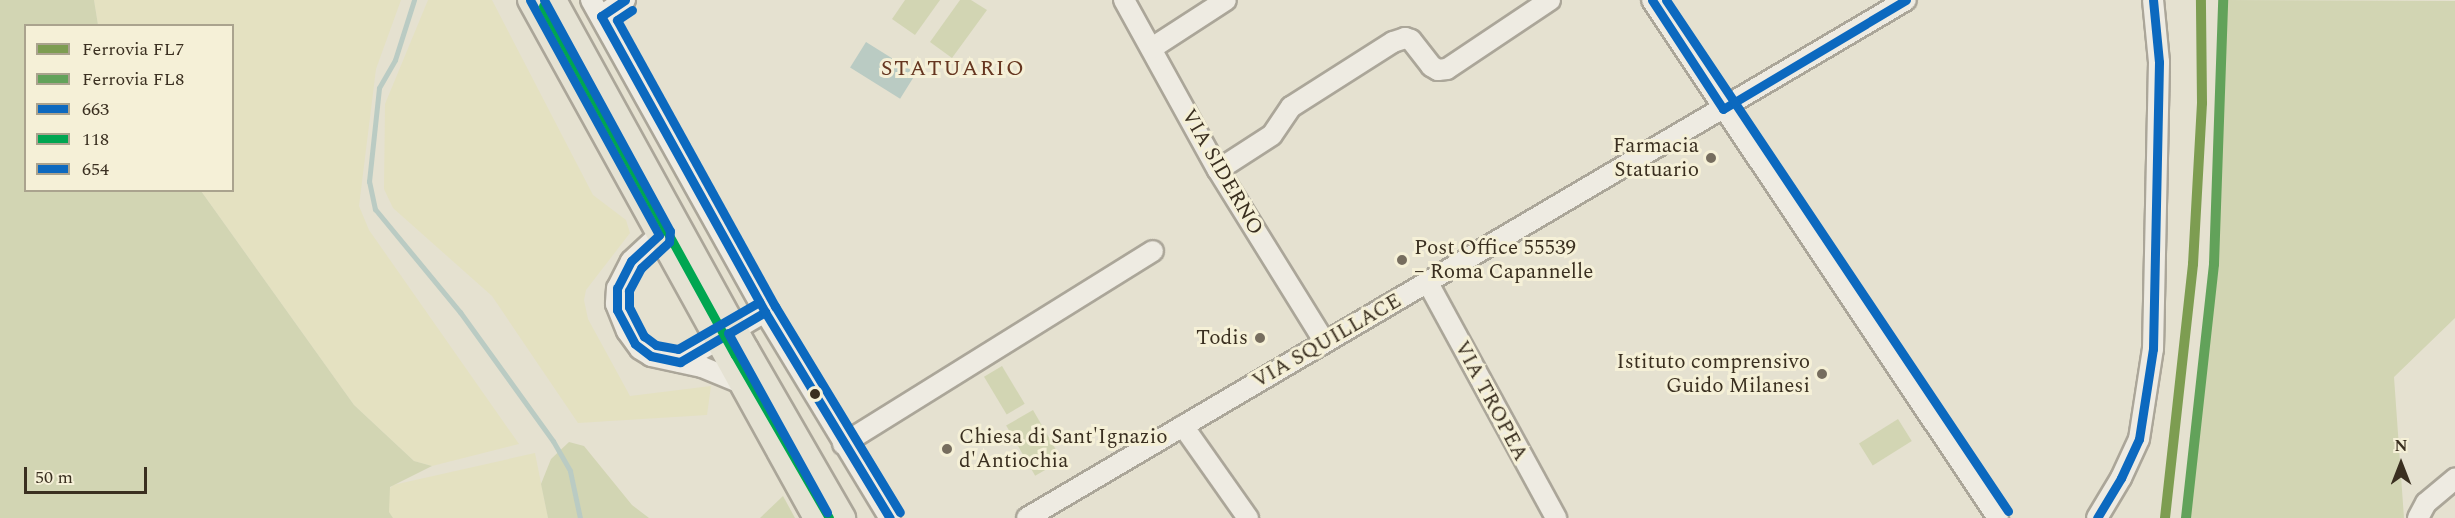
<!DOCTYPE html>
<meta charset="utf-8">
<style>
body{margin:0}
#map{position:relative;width:2455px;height:518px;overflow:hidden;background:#e5e1d0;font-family:Spectral,serif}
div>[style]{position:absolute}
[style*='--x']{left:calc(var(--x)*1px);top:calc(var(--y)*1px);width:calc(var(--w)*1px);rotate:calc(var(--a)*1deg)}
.farmland>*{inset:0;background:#e4e1c1}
.green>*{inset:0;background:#d2d5b3;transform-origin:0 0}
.water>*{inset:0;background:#bacbc3;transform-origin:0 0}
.stream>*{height:5px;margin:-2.5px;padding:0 2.5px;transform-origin:2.5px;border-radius:2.5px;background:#bacbc3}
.roads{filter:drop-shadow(2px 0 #aba699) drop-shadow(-2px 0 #aba699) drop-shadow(0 2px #aba699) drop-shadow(0 -2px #aba699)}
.minor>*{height:20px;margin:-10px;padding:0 10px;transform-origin:10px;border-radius:10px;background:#eeebe2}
.major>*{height:24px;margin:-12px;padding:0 12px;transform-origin:12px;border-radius:12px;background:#e5e2d3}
.bus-1>*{height:9px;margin:-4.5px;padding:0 4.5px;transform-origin:4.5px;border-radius:4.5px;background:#0c69bf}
.bus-2>*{height:9px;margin:-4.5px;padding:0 4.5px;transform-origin:4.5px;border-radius:4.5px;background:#00a651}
.bus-3>*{height:9px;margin:-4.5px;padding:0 4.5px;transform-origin:4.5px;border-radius:4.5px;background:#0c69bf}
.rail-1>*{height:10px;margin:-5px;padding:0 5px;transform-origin:5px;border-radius:5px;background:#7d9d51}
.rail-2>*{height:10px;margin:-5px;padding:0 5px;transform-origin:5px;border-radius:5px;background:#62a25a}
.dots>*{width:16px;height:16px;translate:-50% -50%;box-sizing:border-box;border:3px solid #f5f0d7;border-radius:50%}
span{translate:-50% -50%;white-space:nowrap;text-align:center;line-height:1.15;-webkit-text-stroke:6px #f5f0d7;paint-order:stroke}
.poi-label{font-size:21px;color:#3a2f20}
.right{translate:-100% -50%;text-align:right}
.left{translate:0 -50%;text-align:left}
.street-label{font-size:21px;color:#3a2f20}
.neighbourhood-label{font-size:22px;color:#663620;letter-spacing:1.5px}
.legend{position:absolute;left:24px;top:24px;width:210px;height:168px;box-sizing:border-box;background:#f5f0d7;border:2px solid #aaa38e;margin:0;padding:8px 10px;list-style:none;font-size:18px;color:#3a2f20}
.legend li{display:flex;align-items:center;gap:12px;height:30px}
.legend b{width:30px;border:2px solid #aaa38e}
.north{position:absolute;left:2371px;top:434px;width:60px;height:60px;-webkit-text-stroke:4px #f5f0d7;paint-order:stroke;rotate:0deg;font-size:16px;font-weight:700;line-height:24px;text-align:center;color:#3a2f20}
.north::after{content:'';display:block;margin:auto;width:21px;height:27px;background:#3a2f20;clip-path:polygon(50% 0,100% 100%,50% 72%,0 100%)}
.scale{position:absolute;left:24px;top:467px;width:123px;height:27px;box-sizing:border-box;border:3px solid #3a2f20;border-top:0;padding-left:8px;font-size:18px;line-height:21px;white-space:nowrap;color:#3a2f20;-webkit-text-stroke:4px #f5f0d7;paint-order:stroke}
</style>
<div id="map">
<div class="farmland">
<i style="clip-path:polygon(94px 0,401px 0,376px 69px,359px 206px,369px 230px,519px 444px,432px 466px,414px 461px,354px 405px,201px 191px,232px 190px,232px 26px,98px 25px)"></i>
<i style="clip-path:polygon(428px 0,492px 0,593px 195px,626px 220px,630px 233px,586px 290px,584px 300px,588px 319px,630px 396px,711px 386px,707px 415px,578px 423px,492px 296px,393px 208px,384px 189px,385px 104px)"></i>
<i style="clip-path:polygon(535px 453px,548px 518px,393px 518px,380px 499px,393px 485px)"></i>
</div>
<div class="green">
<i style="clip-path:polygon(0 0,94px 0,98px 25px,26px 26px,26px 190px,201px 191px,354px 405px,414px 461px,432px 466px,390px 487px,389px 512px,393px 518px,0 518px)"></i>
<i style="clip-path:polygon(905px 0,940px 0,915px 35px,892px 19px)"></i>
<i style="clip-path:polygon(960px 0,971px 0,987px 10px,952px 58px,930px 42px)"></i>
<i style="clip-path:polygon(2223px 0,2455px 1px,2455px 318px,2394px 377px,2404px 518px,2184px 518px,2201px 413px,2217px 211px)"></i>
<i style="left:1002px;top:366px;width:44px;height:21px;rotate:59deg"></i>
<i style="left:1033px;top:410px;width:58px;height:31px;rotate:60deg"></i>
<i style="left:1898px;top:419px;width:26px;height:46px;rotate:58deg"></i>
<i style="clip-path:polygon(569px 442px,584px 446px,632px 505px,649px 518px,548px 518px,541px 484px,551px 459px)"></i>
<i style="clip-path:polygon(783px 496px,795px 518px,760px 518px)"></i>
</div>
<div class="water">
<i style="left:866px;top:42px;width:59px;height:30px;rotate:32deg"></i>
</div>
<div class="stream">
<i style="--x:414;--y:0;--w:63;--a:107.6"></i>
<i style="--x:395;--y:60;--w:32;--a:120"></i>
<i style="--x:379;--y:88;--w:94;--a:96.1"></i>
<i style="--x:369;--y:181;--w:29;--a:78"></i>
<i style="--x:375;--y:209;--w:134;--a:50.5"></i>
<i style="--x:460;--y:312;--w:159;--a:54.2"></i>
<i style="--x:553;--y:441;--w:34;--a:60"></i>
<i style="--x:570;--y:471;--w:48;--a:78"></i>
</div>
<div class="roads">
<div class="minor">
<i style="--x:591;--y:0;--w:357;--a:60.9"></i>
<i style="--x:765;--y:312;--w:241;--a:58.8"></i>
<i style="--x:1124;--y:0;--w:194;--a:61.1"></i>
<i style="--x:1218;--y:170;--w:201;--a:58.2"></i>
<i style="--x:1652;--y:0;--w:623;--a:56.26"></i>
<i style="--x:601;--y:16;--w:29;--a:-34"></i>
<i style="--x:1152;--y:48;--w:88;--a:-33"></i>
<i style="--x:1218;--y:170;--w:64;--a:-32.9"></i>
<i style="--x:1272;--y:135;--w:34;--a:-56"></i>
<i style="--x:1291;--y:107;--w:121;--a:-32.5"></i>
<i style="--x:1393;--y:42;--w:13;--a:-18"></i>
<i style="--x:1405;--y:38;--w:6;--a:18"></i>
<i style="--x:1411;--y:40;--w:33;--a:52"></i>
<i style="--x:1431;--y:66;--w:8;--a:30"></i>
<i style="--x:1438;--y:70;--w:9;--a:-6"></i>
<i style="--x:1447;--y:69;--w:124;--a:-33.8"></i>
<i style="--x:659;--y:235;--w:38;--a:137"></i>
<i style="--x:631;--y:261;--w:30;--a:117"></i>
<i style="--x:617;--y:288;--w:16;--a:94"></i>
<i style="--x:616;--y:304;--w:29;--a:68"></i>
<i style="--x:627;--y:331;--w:22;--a:54"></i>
<i style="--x:640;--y:349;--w:13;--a:32"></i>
<i style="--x:651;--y:356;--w:52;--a:12.2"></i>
<i style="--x:702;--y:367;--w:42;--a:22.3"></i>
<i style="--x:1428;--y:283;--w:268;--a:61.4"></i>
<i style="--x:680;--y:362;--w:99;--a:-30.5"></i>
<i style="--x:1183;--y:426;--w:113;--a:54.8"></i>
<i style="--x:843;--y:444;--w:365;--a:-31.9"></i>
<i style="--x:1027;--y:518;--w:1020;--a:-30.51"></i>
<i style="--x:2097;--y:518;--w:47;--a:-59"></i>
<i style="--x:2121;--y:478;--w:43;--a:-65.2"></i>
<i style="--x:2139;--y:439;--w:91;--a:-81.2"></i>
<i style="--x:2153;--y:349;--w:287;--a:-88.8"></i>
<i style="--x:2159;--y:62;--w:62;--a:-95.5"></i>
<i style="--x:2418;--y:518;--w:17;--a:-62"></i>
<i style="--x:2426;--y:503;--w:38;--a:-40"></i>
</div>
<div class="major">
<i style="--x:530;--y:0;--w:592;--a:61.1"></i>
<i style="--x:554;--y:0;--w:398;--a:61.2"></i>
<i style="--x:746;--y:349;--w:195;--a:60.1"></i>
</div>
</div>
<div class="bus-1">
<i style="--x:530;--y:0;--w:268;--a:61.2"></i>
<i style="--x:659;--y:235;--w:38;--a:137"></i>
<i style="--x:631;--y:261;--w:30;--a:117"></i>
<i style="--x:617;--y:288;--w:22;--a:90"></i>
<i style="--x:617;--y:310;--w:38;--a:62"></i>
<i style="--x:635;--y:344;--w:20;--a:37"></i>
<i style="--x:651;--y:356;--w:30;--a:12"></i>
<i style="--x:680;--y:362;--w:99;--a:-30.5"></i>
<i style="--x:625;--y:0;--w:29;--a:146"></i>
<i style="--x:601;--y:16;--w:338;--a:61"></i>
<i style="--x:765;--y:312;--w:241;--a:58.8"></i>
<i style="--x:1652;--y:0;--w:130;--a:56.9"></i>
<i style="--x:1723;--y:109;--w:213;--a:-30.8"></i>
<i style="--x:2097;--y:518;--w:47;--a:-59"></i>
<i style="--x:2121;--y:478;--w:43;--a:-65.2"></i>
<i style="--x:2139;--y:439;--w:91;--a:-81.2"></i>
<i style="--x:2153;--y:349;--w:287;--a:-88.8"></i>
<i style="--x:2159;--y:62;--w:62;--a:-95.5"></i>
</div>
<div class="bus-2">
<i style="--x:543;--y:6;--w:398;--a:61.2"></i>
<i style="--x:735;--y:355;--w:188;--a:60"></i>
</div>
<div class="bus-3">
<i style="--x:544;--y:0;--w:263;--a:61.4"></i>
<i style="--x:670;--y:231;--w:11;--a:95"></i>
<i style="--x:669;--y:242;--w:38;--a:137"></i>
<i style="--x:641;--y:268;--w:26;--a:118"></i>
<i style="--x:629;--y:291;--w:16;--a:90"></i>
<i style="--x:629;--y:307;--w:33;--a:63"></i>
<i style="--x:644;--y:336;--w:15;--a:37"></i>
<i style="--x:656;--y:345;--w:22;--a:10"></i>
<i style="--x:678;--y:349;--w:94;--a:-30.1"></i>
<i style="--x:1666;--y:0;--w:615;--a:56.21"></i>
<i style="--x:632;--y:10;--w:18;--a:146"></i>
<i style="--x:617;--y:20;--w:327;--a:61.1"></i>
<i style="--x:775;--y:306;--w:241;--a:58.8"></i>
<i style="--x:728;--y:333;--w:205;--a:61.1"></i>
</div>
<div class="rail-1">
<i style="--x:2165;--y:518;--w:256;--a:-83.7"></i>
<i style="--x:2193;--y:264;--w:161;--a:-86.8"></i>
<i style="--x:2202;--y:103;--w:103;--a:-90.6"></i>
</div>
<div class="rail-2">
<i style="--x:2186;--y:518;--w:256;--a:-83.7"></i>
<i style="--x:2214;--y:264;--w:264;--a:-88"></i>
</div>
<div class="dots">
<i style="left:1711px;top:158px;background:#766d5e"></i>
<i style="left:1402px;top:260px;background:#766d5e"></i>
<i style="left:1260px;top:338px;background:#766d5e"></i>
<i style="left:1822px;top:374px;background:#766d5e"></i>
<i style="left:815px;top:394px;background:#3a2f20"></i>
<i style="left:947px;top:449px;background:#766d5e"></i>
</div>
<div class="poi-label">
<span class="right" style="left:1699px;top:158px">Farmacia<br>Statuario</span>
<span class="left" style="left:1414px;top:260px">Post Office 55539<br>– Roma Capannelle</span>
<span class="right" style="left:1248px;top:338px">Todis</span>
<span class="right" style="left:1810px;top:374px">Istituto comprensivo<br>Guido Milanesi</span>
<span class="left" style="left:959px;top:449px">Chiesa di Sant'Ignazio<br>d'Antiochia</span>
</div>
<div class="street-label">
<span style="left:1222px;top:172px;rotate:60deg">VIA SIDERNO</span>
<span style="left:1327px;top:341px;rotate:-30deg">VIA SQUILLACE</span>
<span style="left:1491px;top:401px;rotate:62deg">VIA TROPEA</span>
</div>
<div class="neighbourhood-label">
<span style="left:953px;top:69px">STATUARIO</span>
</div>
<ul class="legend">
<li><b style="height:8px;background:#7d9d51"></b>Ferrovia FL7</li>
<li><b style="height:8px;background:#62a25a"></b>Ferrovia FL8</li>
<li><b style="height:8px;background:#0c69bf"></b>663</li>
<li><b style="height:8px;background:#00a651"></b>118</li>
<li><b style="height:8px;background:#0c69bf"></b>654</li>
</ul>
<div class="north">N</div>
<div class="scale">50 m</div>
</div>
